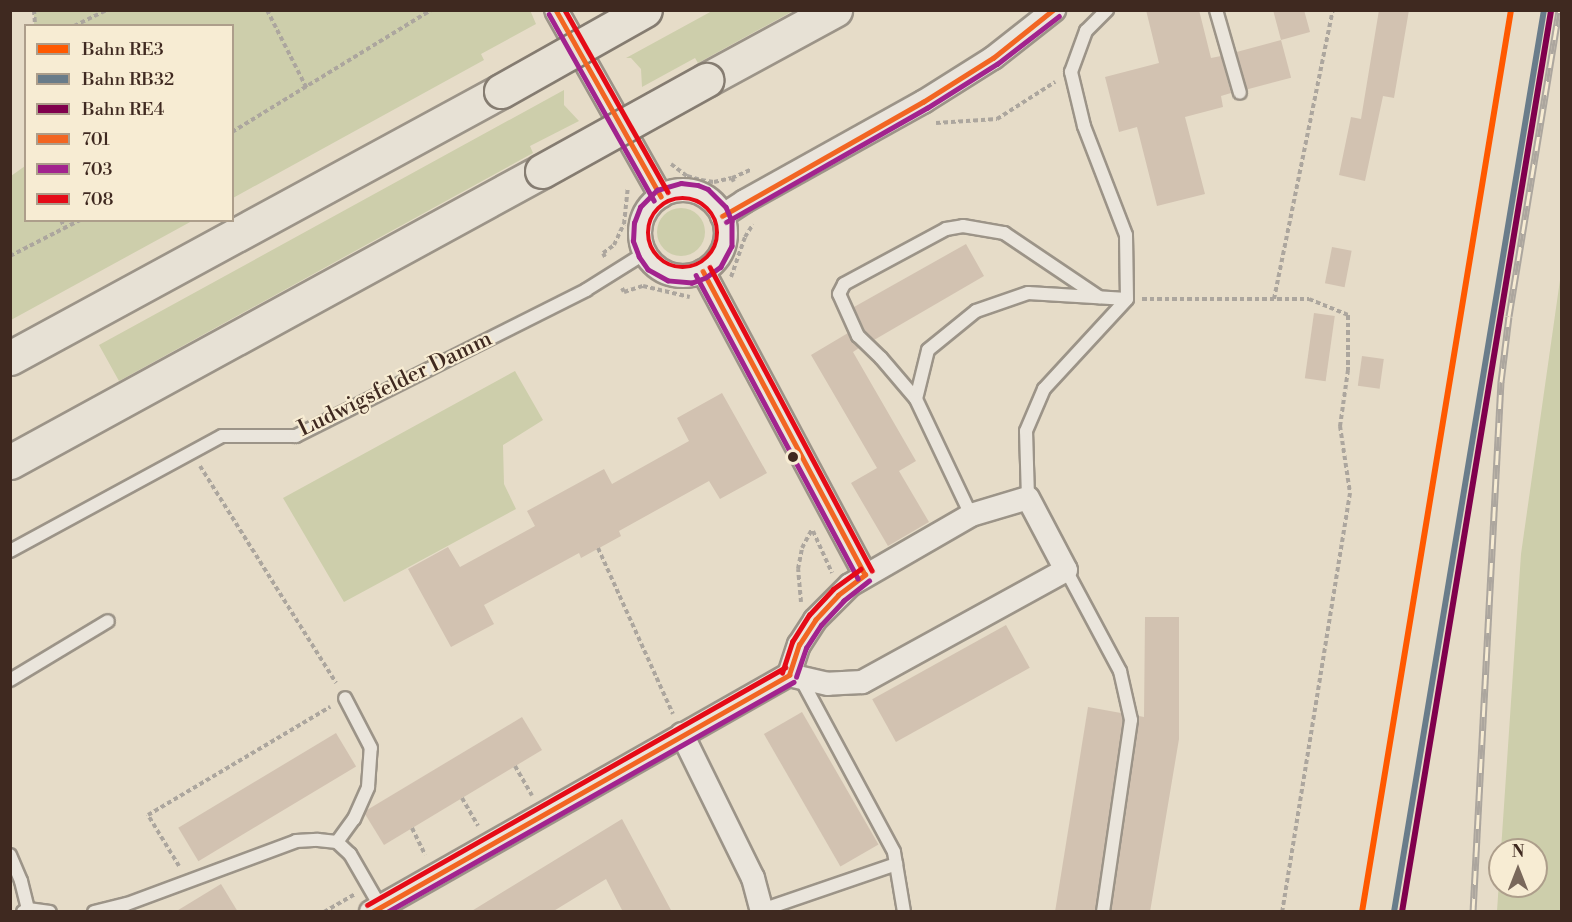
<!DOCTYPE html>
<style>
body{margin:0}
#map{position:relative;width:1572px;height:922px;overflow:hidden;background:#e6dcc8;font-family:"Libre Bodoni",serif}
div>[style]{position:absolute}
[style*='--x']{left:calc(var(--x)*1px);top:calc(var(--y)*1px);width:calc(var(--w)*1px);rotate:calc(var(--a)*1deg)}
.green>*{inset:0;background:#cdceab}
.round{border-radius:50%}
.building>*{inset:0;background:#d2c2b1;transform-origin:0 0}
.path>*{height:4px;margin-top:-2px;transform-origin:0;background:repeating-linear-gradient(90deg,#aca69e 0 4.5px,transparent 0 7.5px)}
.roads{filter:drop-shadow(2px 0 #9c9488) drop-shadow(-2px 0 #9c9488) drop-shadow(0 2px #9c9488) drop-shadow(0 -2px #9c9488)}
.service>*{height:12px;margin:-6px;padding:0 6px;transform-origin:6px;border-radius:6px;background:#eae5dc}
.minor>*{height:22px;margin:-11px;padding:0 11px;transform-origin:11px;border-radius:11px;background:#eae5dc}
.minor>.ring{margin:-11px;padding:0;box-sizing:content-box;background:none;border:22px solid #eae5dc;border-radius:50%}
.motorway>*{height:33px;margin:-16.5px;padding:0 16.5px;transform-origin:16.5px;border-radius:16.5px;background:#e7e1d5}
.rail>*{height:7px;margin-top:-3.5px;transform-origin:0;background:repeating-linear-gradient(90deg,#f7ecd3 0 14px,#aca69e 0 28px);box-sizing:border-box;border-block:2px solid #aca69e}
.bridges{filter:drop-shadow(2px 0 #857c71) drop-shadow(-2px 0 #857c71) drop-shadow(0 2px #857c71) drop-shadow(0 -2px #857c71)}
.motorway-bridge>*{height:33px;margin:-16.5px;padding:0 16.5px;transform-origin:16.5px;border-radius:16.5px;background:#e7e1d5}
.bus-1>*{height:4.5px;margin:-2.25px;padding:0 2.25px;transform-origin:2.25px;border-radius:2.25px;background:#f26522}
.bus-2>*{height:4.5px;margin:-2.25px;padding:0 2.25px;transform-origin:2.25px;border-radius:2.25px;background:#a2238e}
.bus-3>*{height:4.5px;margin:-2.25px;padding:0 2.25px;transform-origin:2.25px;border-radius:2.25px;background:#e50b17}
.bus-3>.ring{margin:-2.25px;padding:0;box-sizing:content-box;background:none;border:4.5px solid #e50b17;border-radius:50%}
.rail-1>*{height:6px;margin:-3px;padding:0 3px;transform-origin:3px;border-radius:3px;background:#ff5900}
.rail-2>*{height:6px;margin:-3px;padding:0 3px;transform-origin:3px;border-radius:3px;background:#697c8a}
.rail-3>*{height:6px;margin:-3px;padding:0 3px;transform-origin:3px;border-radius:3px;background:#80004d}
.dots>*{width:16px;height:16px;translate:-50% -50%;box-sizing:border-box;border:3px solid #f7ecd3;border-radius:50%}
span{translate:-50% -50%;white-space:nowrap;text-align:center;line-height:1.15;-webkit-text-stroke:4.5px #f7ecd3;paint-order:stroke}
.street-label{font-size:22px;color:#3f2920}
.frame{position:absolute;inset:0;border:12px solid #3f2920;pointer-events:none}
.legend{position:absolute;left:24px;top:24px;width:210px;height:198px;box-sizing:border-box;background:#f7ecd3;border:2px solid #ad9e8b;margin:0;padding:8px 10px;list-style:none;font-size:18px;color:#3f2920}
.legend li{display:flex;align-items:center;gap:12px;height:30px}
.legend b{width:30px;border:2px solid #ad9e8b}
.north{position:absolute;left:1488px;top:838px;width:60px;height:60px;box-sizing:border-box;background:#f7ecd3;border:2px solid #ad9e8b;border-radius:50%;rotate:0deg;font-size:16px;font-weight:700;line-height:24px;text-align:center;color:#3f2920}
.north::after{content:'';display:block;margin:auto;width:21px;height:27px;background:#79685b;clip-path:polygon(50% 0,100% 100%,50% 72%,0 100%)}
</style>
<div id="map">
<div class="green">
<i style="clip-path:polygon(530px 10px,536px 24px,481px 54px,484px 60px,233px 198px,232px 26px,34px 25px,34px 11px)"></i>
<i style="clip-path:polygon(712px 11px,793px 11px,698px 63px,695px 58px,642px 87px,641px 69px,631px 58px,626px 58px)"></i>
<i style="clip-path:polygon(564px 90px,564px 105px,579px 121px,530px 146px,533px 153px,119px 381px,99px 345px)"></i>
<i style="clip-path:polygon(25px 166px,26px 220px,192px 221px,11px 320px,11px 176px)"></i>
<i class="round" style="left:657px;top:208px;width:48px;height:48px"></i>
<i style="clip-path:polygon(1561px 273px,1561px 911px,1497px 911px,1500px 867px,1500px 886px,1536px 886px,1536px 850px,1501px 850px,1521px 554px)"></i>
<i style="clip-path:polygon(515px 371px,543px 420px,503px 445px,504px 484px,516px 509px,344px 602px,283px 498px)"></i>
</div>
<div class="building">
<i style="clip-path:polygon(1146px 10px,1199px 10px,1211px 58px,1221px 56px,1231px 93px,1221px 96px,1223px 107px,1185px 117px,1205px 194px,1157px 206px,1137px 127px,1119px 132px,1105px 77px,1159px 63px)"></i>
<i style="clip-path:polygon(1273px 10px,1304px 10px,1310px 32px,1281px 40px)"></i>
<i style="clip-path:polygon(1379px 10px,1409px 10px,1394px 98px,1383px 96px,1365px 181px,1339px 175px,1351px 117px,1361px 119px)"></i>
<i style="left:1281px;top:40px;width:39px;height:46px;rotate:75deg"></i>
<i style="clip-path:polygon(966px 244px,984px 276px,874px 340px,865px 331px,854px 307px)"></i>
<i style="left:1332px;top:247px;width:20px;height:37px;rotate:11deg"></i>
<i style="left:1314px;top:313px;width:21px;height:66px;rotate:8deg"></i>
<i style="clip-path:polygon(848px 333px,859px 348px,853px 352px,916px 461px,899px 471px,929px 522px,888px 546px,851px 483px,877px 468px,811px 355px)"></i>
<i style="left:1362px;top:356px;width:22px;height:30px;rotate:8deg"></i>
<i style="clip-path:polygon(722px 393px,767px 473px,720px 499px,709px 481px,619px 531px,621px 536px,581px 558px,579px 553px,484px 605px,494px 624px,451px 647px,408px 569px,448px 547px,460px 567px,535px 526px,527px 511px,604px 469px,612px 484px,689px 441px,677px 418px)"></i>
<i style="clip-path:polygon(1145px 617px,1179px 617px,1179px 739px,1150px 912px,1111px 912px,1139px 716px,1144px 717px)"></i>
<i style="left:1006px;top:625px;width:49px;height:153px;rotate:61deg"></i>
<i style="clip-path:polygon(1088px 707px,1121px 713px,1123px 720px,1095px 912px,1055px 912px)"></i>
<i style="left:802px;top:712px;width:153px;height:44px;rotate:60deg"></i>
<i style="clip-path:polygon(522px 717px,542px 750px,384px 845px,365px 814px,367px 810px)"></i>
<i style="left:336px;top:733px;width:39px;height:184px;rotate:59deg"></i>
<i style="clip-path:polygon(622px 819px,672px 912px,623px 912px,606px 879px,552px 912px,470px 912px)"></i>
<i style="clip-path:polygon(221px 884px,238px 912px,175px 912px)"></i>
</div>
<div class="path">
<i style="--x:34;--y:10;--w:16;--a:86"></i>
<i style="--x:267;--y:10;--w:89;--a:63.1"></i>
<i style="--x:74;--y:26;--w:37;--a:-26"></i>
<i style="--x:936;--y:123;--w:61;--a:-3.8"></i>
<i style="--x:997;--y:119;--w:69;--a:-32.5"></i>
<i style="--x:232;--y:132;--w:233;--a:-31.5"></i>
<i style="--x:671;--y:164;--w:20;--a:37"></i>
<i style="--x:687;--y:176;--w:15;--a:16"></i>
<i style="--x:701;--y:180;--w:13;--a:9"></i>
<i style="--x:714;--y:182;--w:18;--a:-13"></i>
<i style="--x:732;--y:178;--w:4;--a:63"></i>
<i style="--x:732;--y:178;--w:20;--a:-24"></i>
<i style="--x:61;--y:220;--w:10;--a:66"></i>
<i style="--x:10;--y:256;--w:79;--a:-27.2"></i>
<i style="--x:605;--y:257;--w:4;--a:-117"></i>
<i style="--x:603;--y:253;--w:14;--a:-36"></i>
<i style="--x:614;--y:245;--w:23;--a:-65"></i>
<i style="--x:624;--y:224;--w:37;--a:-84"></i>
<i style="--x:731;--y:277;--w:42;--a:-70.7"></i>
<i style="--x:745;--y:237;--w:15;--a:-58"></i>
<i style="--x:622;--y:288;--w:4;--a:63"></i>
<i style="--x:624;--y:292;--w:20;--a:-18"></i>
<i style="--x:643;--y:286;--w:48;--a:13.2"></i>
<i style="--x:1142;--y:299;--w:167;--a:0"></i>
<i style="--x:1309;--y:299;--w:42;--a:22.3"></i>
<i style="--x:1348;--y:315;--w:55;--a:90"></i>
<i style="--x:1348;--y:370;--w:57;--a:98.1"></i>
<i style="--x:1340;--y:426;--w:68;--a:81.5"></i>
<i style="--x:1350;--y:493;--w:424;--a:99.2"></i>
<i style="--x:1274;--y:299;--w:295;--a:-78.5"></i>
<i style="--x:200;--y:466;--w:256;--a:57.9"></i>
<i style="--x:813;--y:531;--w:46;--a:65.7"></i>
<i style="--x:598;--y:548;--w:182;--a:65.7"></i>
<i style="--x:801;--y:602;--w:33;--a:-95"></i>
<i style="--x:798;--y:569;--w:21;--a:-79"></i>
<i style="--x:802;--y:548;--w:21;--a:-62"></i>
<i style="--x:515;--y:766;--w:34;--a:60"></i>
<i style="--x:462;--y:798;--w:32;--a:60"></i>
<i style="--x:412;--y:828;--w:30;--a:64"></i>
<i style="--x:179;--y:866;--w:60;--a:-121.3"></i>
<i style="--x:148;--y:815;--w:212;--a:-30.7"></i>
<i style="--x:324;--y:912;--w:36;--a:-30"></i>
</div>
<div class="roads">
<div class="service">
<i style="--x:1216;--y:10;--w:86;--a:73.9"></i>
<i style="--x:916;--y:399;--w:54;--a:-130.5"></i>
<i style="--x:881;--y:358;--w:32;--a:-136"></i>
<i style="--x:858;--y:336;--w:46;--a:-114.3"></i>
<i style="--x:839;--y:294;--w:11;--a:-63"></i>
<i style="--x:844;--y:284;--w:116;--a:-28.3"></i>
<i style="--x:946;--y:229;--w:17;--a:-10"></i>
<i style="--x:963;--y:226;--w:42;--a:9.7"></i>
<i style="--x:1004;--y:233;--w:115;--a:34"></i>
<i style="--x:1028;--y:498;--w:67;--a:-91.7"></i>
<i style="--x:1026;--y:431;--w:46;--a:-66.8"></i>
<i style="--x:1044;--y:389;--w:122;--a:-47.3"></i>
<i style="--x:1127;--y:299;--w:64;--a:-90.9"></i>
<i style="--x:1126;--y:235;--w:117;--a:-111.1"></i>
<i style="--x:1084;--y:126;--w:56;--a:-103.5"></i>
<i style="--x:1071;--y:72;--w:44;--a:-69.9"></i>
<i style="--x:1086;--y:31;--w:30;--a:-45"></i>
<i style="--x:971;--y:515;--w:128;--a:-115.4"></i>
<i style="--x:916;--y:399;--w:50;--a:-76.2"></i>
<i style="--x:928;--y:350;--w:62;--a:-39.1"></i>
<i style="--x:976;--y:311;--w:55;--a:-19.1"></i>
<i style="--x:1028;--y:293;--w:99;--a:3.5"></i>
<i style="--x:10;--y:551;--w:241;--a:-28.5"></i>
<i style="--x:222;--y:436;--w:74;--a:0"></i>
<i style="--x:296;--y:436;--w:325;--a:-26.7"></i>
<i style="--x:586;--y:290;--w:70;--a:-32.1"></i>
<i style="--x:1066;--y:570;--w:115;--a:61.9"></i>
<i style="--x:1120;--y:671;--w:50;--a:77.3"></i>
<i style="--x:1131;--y:720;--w:194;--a:98.3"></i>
<i style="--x:801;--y:679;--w:196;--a:61.7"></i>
<i style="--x:894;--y:852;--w:61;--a:80.5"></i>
<i style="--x:10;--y:680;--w:114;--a:-31"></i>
<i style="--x:337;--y:842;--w:29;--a:-54"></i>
<i style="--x:354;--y:819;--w:35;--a:-66"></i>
<i style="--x:368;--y:787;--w:39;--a:-86"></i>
<i style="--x:371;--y:748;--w:56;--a:-117.5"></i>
<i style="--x:10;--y:855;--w:28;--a:67"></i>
<i style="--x:21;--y:881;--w:29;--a:76"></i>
<i style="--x:762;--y:910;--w:142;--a:-18.9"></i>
<i style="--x:23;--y:912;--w:6;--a:-31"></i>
<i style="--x:28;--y:909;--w:22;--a:8"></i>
<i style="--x:94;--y:912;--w:34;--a:-14"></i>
<i style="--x:127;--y:904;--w:180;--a:-20.4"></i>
<i style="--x:296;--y:841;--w:22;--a:-3"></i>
<i style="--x:318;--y:840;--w:19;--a:6"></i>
<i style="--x:337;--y:842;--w:18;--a:43"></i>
<i style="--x:350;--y:854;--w:60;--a:60"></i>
</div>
<div class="minor">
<i style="--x:556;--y:10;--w:214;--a:60.6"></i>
<i class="ring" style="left:640px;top:190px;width:64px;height:64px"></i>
<i style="--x:722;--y:216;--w:27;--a:-33"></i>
<i style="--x:745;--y:201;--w:204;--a:-29.1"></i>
<i style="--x:923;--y:102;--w:83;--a:-32.2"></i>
<i style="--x:993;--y:58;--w:78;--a:-38.2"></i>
<i style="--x:703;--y:271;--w:344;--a:61.9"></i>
<i style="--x:1028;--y:498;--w:81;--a:62.2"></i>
<i style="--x:1066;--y:570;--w:233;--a:151.2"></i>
<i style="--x:862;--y:682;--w:34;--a:177"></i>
<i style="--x:828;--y:684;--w:40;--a:-167"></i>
<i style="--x:789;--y:675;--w:32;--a:-72"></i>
<i style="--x:799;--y:645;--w:30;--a:-57"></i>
<i style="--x:815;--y:620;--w:49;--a:-45"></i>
<i style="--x:850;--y:585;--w:140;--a:-30"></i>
<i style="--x:971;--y:515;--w:59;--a:-16.6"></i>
<i style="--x:682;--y:734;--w:161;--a:63.8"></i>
<i style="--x:753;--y:878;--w:35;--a:75"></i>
<i style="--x:371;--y:912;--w:481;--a:-29.6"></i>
</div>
<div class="motorway">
<i style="--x:706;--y:80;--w:147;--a:-28.5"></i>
<i style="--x:10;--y:358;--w:559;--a:-28.54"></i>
<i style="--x:10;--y:462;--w:606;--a:-28.68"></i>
</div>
</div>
<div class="rail">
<i style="--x:1473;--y:912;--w:531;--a:-86.98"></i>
<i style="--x:1501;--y:382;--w:66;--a:-83.1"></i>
<i style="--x:1509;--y:316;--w:310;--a:-80.7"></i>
</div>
<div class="bridges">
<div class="motorway-bridge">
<i style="--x:501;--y:91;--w:165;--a:-29.4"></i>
<i style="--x:542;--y:171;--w:188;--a:-29"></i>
</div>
</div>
<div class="bus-1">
<i style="--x:556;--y:10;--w:214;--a:60.6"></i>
<i style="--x:722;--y:216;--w:231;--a:-29.6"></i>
<i style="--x:923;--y:102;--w:83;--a:-32.2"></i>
<i style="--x:993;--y:58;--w:77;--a:-38.7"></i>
<i style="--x:703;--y:271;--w:344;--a:61.9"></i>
<i style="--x:789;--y:675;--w:32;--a:-72"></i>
<i style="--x:799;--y:645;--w:30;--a:-57"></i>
<i style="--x:815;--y:620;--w:34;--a:-47"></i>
<i style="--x:838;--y:595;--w:34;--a:-37"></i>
<i style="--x:372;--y:912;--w:480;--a:-29.6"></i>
</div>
<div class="bus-2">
<i style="--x:549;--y:14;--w:214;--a:60.6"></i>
<i style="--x:726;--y:222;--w:231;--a:-29.6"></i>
<i style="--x:927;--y:108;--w:83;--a:-32.2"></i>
<i style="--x:997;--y:64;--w:78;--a:-37.7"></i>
<i style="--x:696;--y:275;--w:344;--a:61.9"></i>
<i style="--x:706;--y:278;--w:15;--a:160"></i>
<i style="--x:692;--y:283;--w:24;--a:-175"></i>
<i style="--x:668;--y:281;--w:23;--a:-151"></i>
<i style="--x:648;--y:270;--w:16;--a:-125"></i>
<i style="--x:639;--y:257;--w:17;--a:-111"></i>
<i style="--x:633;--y:241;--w:18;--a:-87"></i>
<i style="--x:634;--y:223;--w:17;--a:-69"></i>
<i style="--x:640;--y:207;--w:24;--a:-45"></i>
<i style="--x:657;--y:190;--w:25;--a:-16"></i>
<i style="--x:681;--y:183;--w:17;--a:7"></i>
<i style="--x:698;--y:185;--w:11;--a:22"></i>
<i style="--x:708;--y:189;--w:25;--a:45"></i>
<i style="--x:726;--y:207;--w:15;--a:67"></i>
<i style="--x:732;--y:221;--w:25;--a:90"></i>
<i style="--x:732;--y:246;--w:24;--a:118"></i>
<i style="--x:721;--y:267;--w:17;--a:144"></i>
<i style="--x:796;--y:677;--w:31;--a:-71"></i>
<i style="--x:806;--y:648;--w:27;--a:-57"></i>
<i style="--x:821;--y:625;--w:33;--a:-47"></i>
<i style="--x:843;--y:601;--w:33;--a:-38"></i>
<i style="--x:387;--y:912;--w:467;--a:-29.5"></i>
</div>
<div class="bus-3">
<i style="--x:565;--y:10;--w:209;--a:60.5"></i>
<i class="ring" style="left:648px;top:198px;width:65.5px;height:65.5px"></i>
<i style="--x:710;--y:267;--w:344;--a:61.9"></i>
<i style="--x:782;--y:673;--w:33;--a:-72"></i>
<i style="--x:792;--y:642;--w:32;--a:-58"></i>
<i style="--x:809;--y:615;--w:35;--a:-47"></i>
<i style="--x:833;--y:589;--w:34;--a:-36"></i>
<i style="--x:367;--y:905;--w:481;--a:-29.6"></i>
</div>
<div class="rail-1">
<i style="--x:1362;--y:912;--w:914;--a:-80.62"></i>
</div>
<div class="rail-2">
<i style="--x:1394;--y:912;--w:914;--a:-80.56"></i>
</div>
<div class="rail-3">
<i style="--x:1402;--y:912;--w:913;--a:-80.61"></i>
</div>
<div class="dots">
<i style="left:793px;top:457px;background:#3f2920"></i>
</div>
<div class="street-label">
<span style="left:395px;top:384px;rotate:-26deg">Ludwigsfelder Damm</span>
</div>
<div class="frame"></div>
<ul class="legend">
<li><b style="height:8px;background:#ff5900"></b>Bahn RE3</li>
<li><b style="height:8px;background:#697c8a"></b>Bahn RB32</li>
<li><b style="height:8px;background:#80004d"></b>Bahn RE4</li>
<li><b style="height:8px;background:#f26522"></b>701</li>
<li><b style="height:8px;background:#a2238e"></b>703</li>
<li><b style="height:8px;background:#e50b17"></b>708</li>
</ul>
<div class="north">N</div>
</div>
